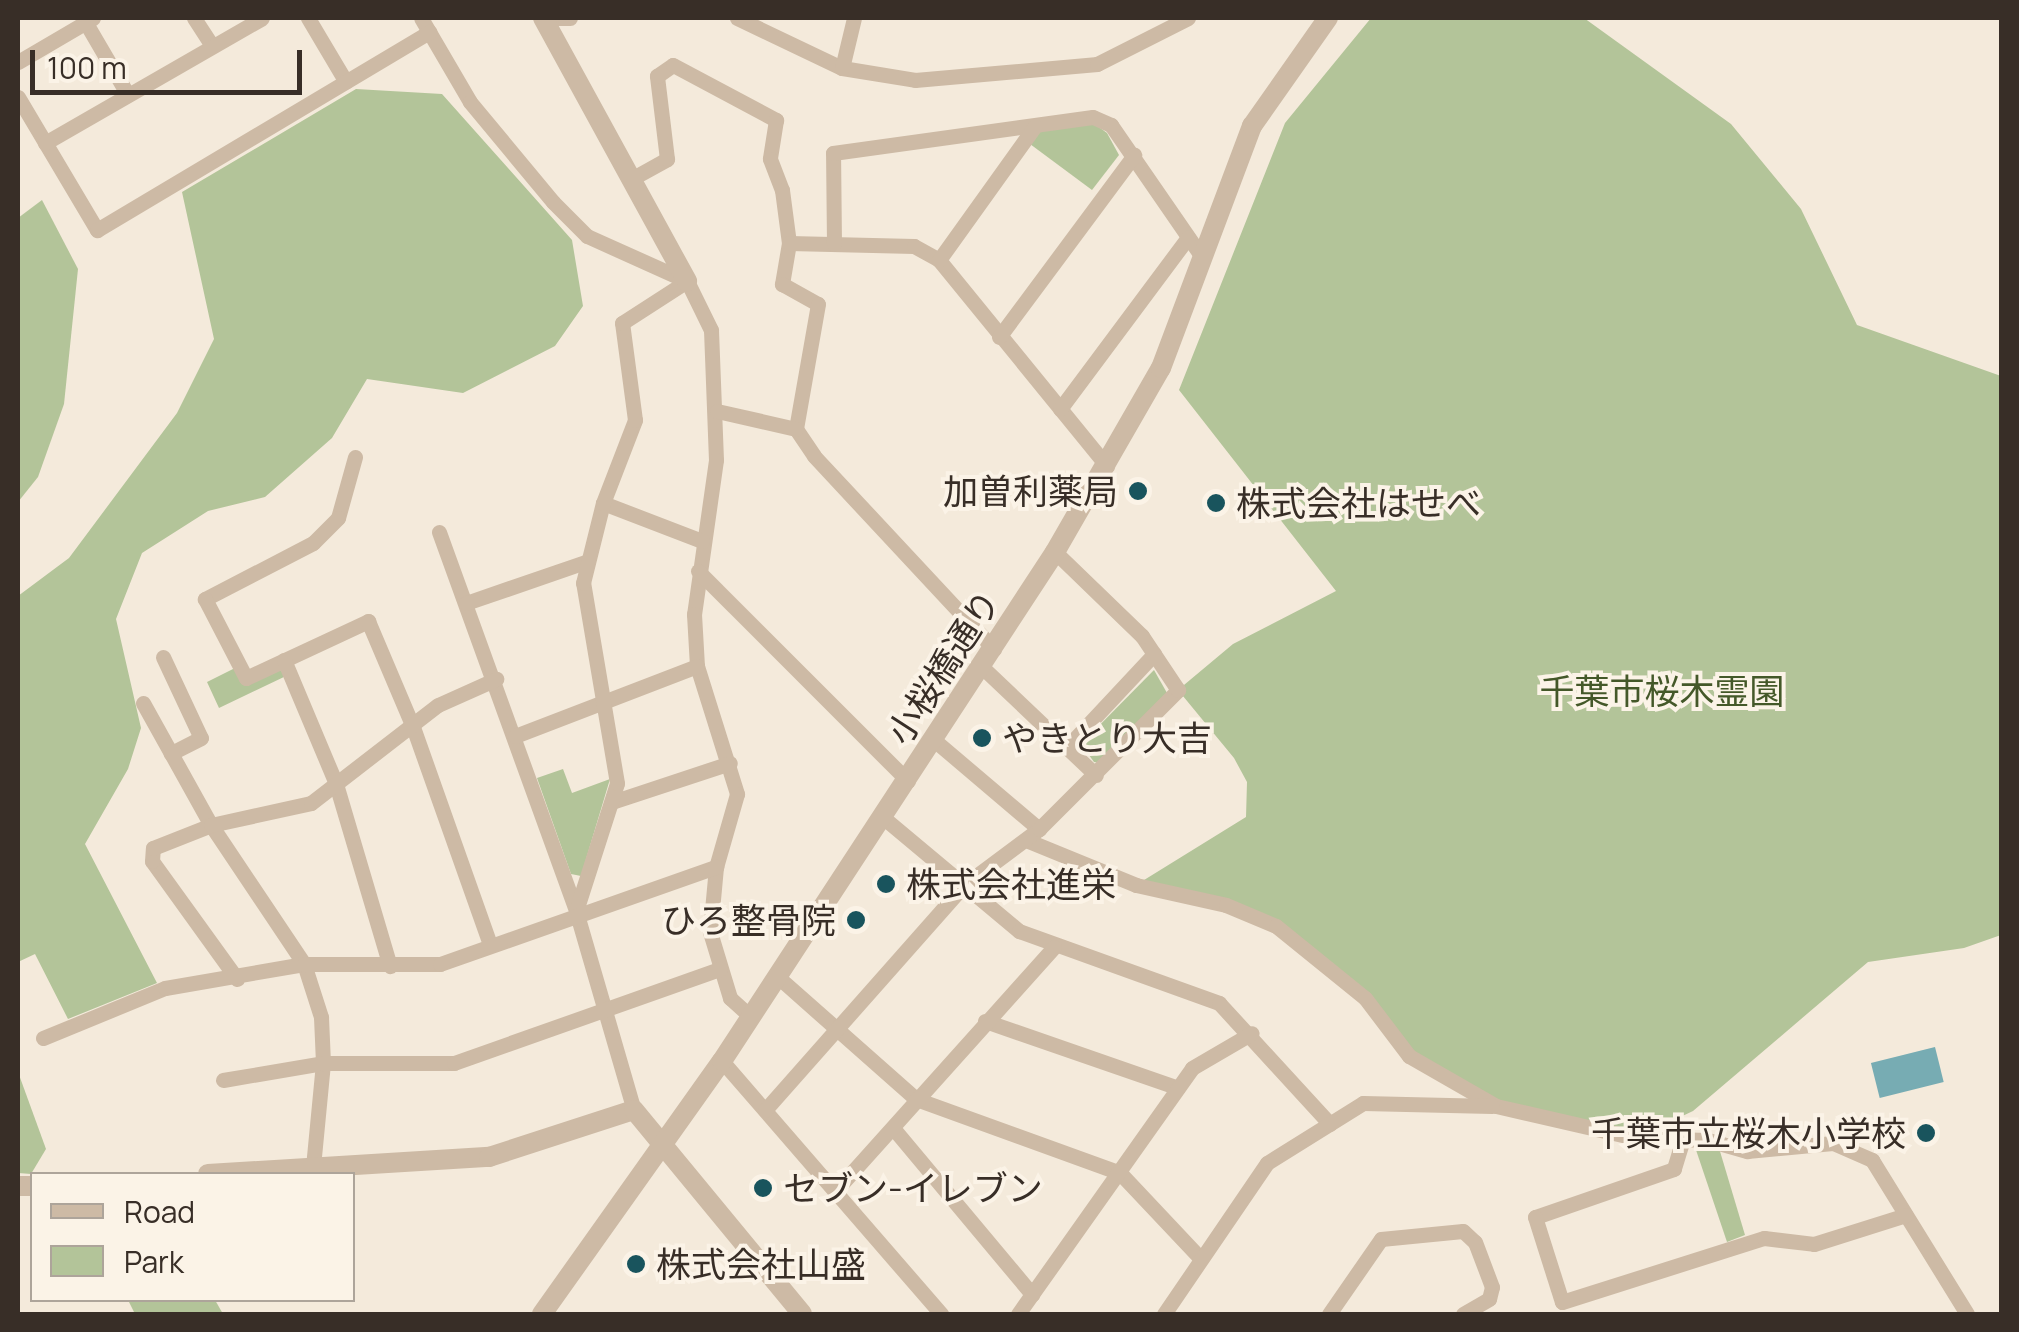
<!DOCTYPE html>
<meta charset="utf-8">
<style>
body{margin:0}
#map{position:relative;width:2019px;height:1332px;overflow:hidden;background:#f4eadb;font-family:Manrope,"Noto Sans JP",sans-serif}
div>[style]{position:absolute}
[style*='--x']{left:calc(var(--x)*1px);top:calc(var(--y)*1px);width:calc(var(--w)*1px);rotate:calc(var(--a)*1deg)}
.green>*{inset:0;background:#b3c499}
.water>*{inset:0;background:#77acb3;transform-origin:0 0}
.minor>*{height:15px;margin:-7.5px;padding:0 7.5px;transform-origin:7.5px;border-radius:7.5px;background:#cdbaa5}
.tertiary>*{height:20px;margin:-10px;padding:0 10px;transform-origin:10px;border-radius:10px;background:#cdbaa5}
.dots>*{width:28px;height:28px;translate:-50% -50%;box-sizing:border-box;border:5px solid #fbf3e7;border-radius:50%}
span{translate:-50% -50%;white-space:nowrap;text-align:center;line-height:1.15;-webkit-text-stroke:8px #fbf3e7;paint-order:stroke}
.poi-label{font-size:35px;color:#382e27}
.right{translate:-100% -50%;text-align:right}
.left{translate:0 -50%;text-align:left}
.street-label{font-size:35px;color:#382e27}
.park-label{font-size:35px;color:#445829}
.frame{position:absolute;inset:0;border:20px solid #382e27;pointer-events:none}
.legend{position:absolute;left:30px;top:1172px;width:325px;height:130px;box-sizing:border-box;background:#fbf3e7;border:2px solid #ada49a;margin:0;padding:12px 18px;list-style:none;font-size:30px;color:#382e27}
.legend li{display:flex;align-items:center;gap:20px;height:50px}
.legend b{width:50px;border:2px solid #ada49a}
.scale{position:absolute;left:30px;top:50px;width:272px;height:45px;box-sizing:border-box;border:5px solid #382e27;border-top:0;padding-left:12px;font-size:30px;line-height:35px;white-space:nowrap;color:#382e27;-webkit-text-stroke:8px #fbf3e7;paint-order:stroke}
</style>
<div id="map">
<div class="green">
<i style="clip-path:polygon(1371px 18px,1584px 18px,1731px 124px,1801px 209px,1857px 325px,2001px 376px,2001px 935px,1964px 948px,1868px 962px,1693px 1111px,1636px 1138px,1496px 1106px,1409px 1056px,1365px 998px,1276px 926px,1136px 885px,1246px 817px,1247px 782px,1234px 758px,1178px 690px,1233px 644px,1336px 591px,1179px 390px,1285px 123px)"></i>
<i style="clip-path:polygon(356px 89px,442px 94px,572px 240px,583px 306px,555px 346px,463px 393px,367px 379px,332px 438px,265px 497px,208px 511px,142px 553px,116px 619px,141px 728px,128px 769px,85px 844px,157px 983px,68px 1019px,35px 954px,18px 962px,18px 596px,69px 558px,177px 413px,214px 339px,182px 192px)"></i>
<i style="clip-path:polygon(1092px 122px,1107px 133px,1119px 155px,1092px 190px,1030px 144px,1042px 129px)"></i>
<i style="clip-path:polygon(42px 200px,78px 269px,64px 404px,38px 477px,18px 502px,18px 218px)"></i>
<i style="clip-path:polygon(277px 667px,286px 676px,219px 708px,207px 682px,235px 668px,242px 682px)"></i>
<i style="clip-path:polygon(1154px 670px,1167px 693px,1101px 763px,1094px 762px,1081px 744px)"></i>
<i style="clip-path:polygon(563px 769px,572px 793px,610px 779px,581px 876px,571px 874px,537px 778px)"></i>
<i style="clip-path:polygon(18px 1072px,46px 1149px,31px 1174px,18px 1173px)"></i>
<i style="clip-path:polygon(1694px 1144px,1719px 1148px,1745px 1235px,1727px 1242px)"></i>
<i style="clip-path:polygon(128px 1300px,215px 1300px,223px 1314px,135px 1314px)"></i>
</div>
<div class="water">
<i style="left:1935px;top:1047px;width:36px;height:66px;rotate:76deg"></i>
</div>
<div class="minor">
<i style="--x:83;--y:18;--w:89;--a:59.7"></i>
<i style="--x:194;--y:18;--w:33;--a:57"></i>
<i style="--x:308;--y:18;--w:74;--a:59.3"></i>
<i style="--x:421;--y:18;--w:97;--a:59.7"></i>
<i style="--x:470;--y:102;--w:130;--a:50.3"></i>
<i style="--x:553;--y:202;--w:48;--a:45"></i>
<i style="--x:587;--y:236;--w:110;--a:24.2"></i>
<i style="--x:687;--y:281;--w:55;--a:63.9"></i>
<i style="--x:711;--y:330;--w:130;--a:87.8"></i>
<i style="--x:716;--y:460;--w:156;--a:98.1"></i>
<i style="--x:694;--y:614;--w:52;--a:86.7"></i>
<i style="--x:697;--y:666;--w:134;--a:72.6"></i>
<i style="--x:737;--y:794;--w:76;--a:106"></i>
<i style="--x:716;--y:867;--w:65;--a:95.3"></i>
<i style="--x:710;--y:932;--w:69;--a:73.1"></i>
<i style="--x:730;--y:998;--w:28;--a:42"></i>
<i style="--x:546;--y:18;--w:24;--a:0"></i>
<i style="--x:737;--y:18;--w:116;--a:25.5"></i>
<i style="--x:842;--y:68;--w:74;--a:9.3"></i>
<i style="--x:915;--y:80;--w:183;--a:-5"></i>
<i style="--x:1097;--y:64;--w:102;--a:-26.8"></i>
<i style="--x:18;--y:62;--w:87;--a:-30.4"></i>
<i style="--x:842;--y:68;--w:51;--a:-76.5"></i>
<i style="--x:18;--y:97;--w:155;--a:59.3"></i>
<i style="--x:97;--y:230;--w:387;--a:-30.8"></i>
<i style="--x:45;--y:143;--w:250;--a:-29.9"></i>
<i style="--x:633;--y:178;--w:39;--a:-29"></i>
<i style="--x:667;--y:159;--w:84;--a:-96.9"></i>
<i style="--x:657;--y:76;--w:19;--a:-35"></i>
<i style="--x:673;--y:65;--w:117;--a:28.1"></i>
<i style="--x:776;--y:120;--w:39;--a:99"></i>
<i style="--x:770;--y:159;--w:33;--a:69"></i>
<i style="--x:782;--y:190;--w:53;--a:82.5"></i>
<i style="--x:789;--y:243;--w:42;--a:99.7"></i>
<i style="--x:782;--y:284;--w:41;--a:29.1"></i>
<i style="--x:818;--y:304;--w:127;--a:100"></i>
<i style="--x:796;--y:429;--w:32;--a:56"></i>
<i style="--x:814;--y:456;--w:264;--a:47"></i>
<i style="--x:789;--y:243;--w:125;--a:1.4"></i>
<i style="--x:914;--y:246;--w:29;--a:29"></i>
<i style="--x:939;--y:260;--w:266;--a:50.8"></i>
<i style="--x:834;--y:244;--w:91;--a:-90.6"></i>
<i style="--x:833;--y:153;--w:262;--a:-7.9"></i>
<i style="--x:1093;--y:117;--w:20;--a:24"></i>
<i style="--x:1111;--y:125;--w:160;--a:55.4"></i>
<i style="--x:939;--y:260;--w:165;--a:-54.4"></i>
<i style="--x:999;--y:337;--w:227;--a:-53.4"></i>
<i style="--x:1060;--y:409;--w:214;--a:-53.3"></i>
<i style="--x:717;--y:411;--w:81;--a:12.8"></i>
<i style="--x:355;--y:457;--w:63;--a:105.6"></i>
<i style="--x:338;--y:518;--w:35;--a:135"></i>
<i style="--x:313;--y:543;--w:122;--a:152.6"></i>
<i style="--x:205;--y:599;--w:89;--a:62.6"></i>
<i style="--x:246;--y:678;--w:135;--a:-25"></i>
<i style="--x:368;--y:621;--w:115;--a:67"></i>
<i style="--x:413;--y:727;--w:231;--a:70.5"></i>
<i style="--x:603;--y:503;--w:106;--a:21"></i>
<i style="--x:439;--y:532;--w:403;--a:70.1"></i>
<i style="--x:576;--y:911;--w:207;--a:73.8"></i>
<i style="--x:698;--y:571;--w:297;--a:45"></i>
<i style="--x:466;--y:603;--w:126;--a:-19"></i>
<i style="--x:163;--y:657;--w:89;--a:64.9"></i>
<i style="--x:201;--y:738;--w:34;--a:153"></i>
<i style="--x:284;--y:660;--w:134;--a:67.2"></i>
<i style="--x:336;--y:784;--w:190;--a:73.5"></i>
<i style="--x:982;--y:667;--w:157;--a:43.5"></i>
<i style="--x:143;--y:703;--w:140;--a:60.9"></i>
<i style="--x:211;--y:825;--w:167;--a:56.2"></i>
<i style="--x:304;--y:964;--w:56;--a:72.2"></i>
<i style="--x:321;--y:1017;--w:46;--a:87.5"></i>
<i style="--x:323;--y:1063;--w:104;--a:95.5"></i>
<i style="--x:515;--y:736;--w:195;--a:-21"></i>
<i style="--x:934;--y:740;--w:138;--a:40.3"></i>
<i style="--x:1066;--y:748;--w:129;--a:-46.9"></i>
<i style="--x:612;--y:802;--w:124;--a:-18.3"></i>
<i style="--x:885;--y:819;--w:175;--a:39.9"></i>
<i style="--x:1019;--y:931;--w:213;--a:19.8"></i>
<i style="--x:1219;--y:1003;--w:164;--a:47.5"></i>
<i style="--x:1026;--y:840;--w:119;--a:22.2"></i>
<i style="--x:1136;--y:885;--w:92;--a:12.5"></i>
<i style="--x:1226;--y:905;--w:54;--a:22.8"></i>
<i style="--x:1276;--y:926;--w:114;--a:39"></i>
<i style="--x:1365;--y:998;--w:73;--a:52.8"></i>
<i style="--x:1409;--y:1056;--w:100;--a:29.9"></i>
<i style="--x:1496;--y:1106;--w:144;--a:12.9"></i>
<i style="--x:1636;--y:1138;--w:72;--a:1.6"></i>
<i style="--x:1708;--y:1140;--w:41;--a:15.8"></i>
<i style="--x:1747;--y:1151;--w:86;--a:-5.3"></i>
<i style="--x:1833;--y:1143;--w:43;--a:23.6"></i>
<i style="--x:1872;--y:1160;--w:181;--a:58.3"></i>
<i style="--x:576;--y:911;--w:134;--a:-72.2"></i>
<i style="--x:617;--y:783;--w:203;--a:-99.6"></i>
<i style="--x:583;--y:583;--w:82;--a:-76"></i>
<i style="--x:603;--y:503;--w:89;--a:-68.9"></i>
<i style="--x:635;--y:420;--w:98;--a:-97.6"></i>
<i style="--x:622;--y:323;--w:77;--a:-32.9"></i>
<i style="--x:778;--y:977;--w:184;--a:41.5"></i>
<i style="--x:916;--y:1099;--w:217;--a:19.9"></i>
<i style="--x:1120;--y:1173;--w:118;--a:46.7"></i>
<i style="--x:237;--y:979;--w:145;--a:-125.8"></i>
<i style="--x:152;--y:861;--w:13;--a:-86"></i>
<i style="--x:153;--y:848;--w:62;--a:-21.6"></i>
<i style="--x:211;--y:825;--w:102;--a:-12.4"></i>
<i style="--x:311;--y:803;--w:160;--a:-37.7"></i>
<i style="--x:438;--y:705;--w:64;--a:-24.1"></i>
<i style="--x:985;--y:1021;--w:204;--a:19.1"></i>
<i style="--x:43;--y:1038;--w:132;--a:-22.3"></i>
<i style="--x:165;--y:988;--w:141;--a:-9.8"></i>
<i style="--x:304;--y:964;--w:136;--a:0"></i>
<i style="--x:440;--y:964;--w:293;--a:-19.4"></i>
<i style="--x:722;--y:1061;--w:335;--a:49.1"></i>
<i style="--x:223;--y:1080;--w:101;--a:-9.6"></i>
<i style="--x:323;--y:1063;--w:131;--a:0"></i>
<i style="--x:454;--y:1063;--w:282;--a:-19.5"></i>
<i style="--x:765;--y:1110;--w:300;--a:-48.5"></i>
<i style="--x:964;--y:885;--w:94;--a:-36.7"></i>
<i style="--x:1039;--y:829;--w:197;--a:-45"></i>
<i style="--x:1178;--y:690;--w:65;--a:-123.7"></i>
<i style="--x:1142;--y:636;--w:121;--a:-136"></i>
<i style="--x:893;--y:1128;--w:217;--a:50.1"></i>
<i style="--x:1683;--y:1139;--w:31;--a:107"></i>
<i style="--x:1674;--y:1169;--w:147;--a:160.9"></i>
<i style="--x:1535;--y:1217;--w:89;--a:72.4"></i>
<i style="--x:1562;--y:1302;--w:212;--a:-17.6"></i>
<i style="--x:1764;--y:1238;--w:50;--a:6.8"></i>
<i style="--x:1814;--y:1244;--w:96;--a:-17.5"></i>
<i style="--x:837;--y:1189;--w:325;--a:-48.1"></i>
<i style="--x:1018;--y:1314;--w:301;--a:-54.7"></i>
<i style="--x:1192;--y:1068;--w:69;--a:-30.3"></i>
<i style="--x:1164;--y:1314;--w:183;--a:-55.7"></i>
<i style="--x:1267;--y:1163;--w:113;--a:-32"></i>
<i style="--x:1363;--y:1103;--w:129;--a:1.3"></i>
<i style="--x:1329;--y:1314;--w:91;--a:-55.3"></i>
<i style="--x:1381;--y:1239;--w:82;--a:-5.6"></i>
<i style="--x:1463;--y:1231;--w:16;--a:43"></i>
<i style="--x:1475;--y:1242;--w:48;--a:69.3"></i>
<i style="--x:1492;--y:1287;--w:12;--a:104"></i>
<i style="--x:1489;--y:1299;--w:30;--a:150"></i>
</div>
<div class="tertiary">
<i style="--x:543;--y:18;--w:300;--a:61.3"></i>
<i style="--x:208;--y:1174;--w:282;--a:-3.5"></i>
<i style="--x:489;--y:1157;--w:152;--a:-18"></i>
<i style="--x:634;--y:1110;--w:264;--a:50.5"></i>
<i style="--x:18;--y:1186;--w:14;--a:0"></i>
<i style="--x:542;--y:1314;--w:310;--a:-54.6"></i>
<i style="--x:722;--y:1061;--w:608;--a:-56.81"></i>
<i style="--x:1055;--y:552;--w:212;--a:-60.1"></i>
<i style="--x:1161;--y:368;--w:259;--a:-69.4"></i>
<i style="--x:1252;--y:126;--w:132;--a:-54.9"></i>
</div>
<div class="dots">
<i style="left:1138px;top:491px;background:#19545d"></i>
<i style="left:1216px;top:503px;background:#19545d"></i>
<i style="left:982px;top:738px;background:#19545d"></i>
<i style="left:886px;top:884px;background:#19545d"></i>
<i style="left:856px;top:920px;background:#19545d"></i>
<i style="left:1926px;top:1133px;background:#19545d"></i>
<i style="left:763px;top:1188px;background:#19545d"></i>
<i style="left:636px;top:1264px;background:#19545d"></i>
</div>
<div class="poi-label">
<span class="right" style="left:1118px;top:491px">加曽利薬局</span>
<span class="left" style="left:1236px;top:503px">株式会社はせべ</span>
<span class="left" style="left:1002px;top:738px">やきとり大吉</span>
<span class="left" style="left:906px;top:884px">株式会社進栄</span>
<span class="right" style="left:836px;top:920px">ひろ整骨院</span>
<span class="right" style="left:1906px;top:1133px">千葉市立桜木小学校</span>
<span class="left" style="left:783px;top:1188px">セブン-イレブン</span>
<span class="left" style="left:656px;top:1264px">株式会社山盛</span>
</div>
<div class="street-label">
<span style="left:943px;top:667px;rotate:-57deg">小桜橋通り</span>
</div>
<div class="park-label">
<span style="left:1662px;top:691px">千葉市桜木霊園</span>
</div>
<div class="frame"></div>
<ul class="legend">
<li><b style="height:12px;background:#cdbaa5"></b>Road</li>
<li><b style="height:28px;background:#b3c499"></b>Park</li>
</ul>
<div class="scale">100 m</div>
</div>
